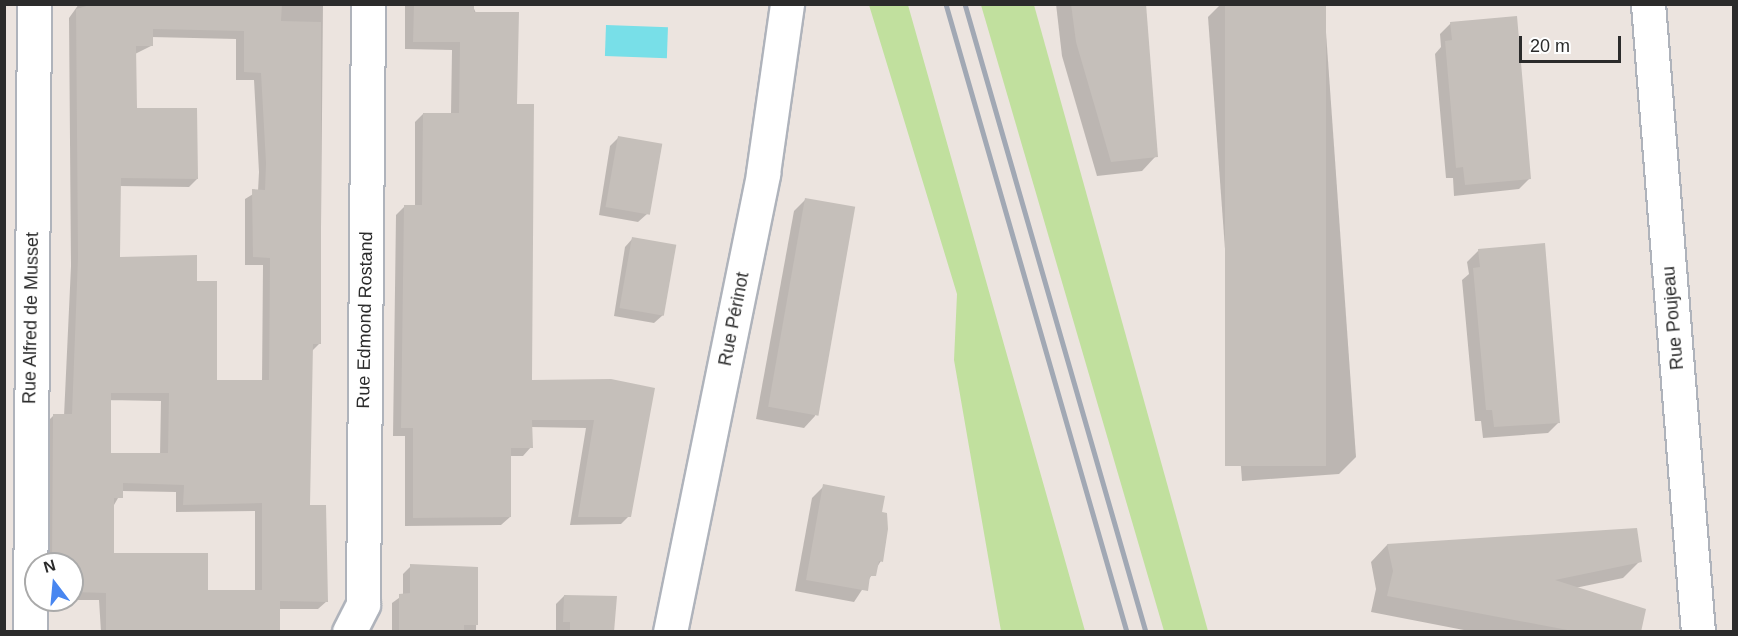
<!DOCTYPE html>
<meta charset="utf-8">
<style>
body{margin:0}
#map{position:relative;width:1738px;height:636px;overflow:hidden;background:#ece4df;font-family:Helvetica,sans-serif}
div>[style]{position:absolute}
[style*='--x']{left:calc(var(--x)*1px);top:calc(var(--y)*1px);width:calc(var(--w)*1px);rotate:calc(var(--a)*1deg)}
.green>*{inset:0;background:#c1e09e}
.water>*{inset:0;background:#78dfe8;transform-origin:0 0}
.shadow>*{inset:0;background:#0003}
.building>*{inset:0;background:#c5bfba;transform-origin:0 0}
.roads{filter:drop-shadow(2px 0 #afb3bb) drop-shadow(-2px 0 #afb3bb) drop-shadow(0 2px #afb3bb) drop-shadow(0 -2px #afb3bb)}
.minor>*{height:33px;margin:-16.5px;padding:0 16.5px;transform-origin:16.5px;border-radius:16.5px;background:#fff}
.rail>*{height:4.5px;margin:-2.25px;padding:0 2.25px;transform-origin:2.25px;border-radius:2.25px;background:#a1a8b4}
span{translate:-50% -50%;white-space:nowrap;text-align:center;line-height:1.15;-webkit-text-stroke:4.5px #fff;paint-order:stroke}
.street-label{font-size:18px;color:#2b2b2b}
.frame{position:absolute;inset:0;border:6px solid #2b2b2b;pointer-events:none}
.north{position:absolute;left:24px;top:552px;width:60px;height:60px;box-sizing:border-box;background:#fff;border:2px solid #aaa;border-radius:50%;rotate:344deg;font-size:16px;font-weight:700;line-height:24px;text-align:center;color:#2b2b2b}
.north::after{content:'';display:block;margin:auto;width:21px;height:27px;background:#4886f0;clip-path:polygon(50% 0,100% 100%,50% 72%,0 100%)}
.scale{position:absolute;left:1519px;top:36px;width:102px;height:27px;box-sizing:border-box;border:3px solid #2b2b2b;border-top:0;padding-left:8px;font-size:18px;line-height:21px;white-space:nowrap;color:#2b2b2b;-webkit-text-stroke:4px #fff;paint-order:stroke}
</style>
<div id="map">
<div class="green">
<i style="clip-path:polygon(869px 5px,908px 5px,1085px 631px,1001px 631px,954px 360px,957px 294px)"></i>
<i style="clip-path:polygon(981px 5px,1034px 5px,1208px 631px,1164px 631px)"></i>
</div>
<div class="water">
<i style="left:606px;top:25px;width:62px;height:31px;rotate:2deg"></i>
</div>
<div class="shadow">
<i style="clip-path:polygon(evenodd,79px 4px,323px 4px,320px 343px,312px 351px,309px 506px,327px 601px,318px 609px,278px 609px,278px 632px,101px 632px,99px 600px,72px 600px,72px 564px,44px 564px,45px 424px,53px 416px,64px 416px,71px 266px,69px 18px,79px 4px,151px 37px,236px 39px,236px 80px,254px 80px,259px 172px,258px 191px,245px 199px,245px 265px,263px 265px,262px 382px,216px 382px,195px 282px,119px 258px,119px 186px,189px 187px,197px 179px,135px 110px,135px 54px,151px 46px,151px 37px,79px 4px,109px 400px,161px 401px,160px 455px,110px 454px,109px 400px,79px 4px,122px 491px,176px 492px,176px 512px,255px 511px,255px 592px,206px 592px,112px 554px,114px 505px,122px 491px)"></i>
<i style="clip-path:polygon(405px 4px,472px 4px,516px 105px,531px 381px,611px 381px,629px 516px,621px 524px,570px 525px,586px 428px,531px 427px,531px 447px,523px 456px,509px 456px,510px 517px,501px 525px,405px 526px,405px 436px,393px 436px,396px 215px,404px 207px,415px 207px,415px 122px,423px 114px,451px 114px,452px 50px,405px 49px)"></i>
<i style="clip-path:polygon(1056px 4px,1145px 4px,1156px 156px,1142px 171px,1097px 176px,1062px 56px)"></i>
<i style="clip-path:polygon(1221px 4px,1324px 4px,1356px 457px,1339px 474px,1242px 481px,1208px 17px)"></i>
<i style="clip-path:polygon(1451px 23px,1530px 178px,1519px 189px,1454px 196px,1453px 178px,1446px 178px,1435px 54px,1441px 47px,1440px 34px)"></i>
<i style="clip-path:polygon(618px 138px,647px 214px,638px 222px,599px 215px,610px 146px)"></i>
<i style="clip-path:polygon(805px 200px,815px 416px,804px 428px,756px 419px,794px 211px)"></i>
<i style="clip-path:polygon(633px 238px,663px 315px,654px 323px,614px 316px,625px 247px)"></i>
<i style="clip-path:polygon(1479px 250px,1559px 422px,1548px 433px,1483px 438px,1481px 421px,1475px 421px,1462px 280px,1469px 274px,1467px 262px)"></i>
<i style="clip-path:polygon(824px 486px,880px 513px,881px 561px,854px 602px,795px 591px,812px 498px)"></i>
<i style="clip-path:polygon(1387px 545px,1640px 561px,1623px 578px,1575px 588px,1639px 632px,1474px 632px,1371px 612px,1376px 589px,1371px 562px)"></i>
<i style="clip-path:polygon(411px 566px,477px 568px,476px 632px,392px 632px,392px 603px,403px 595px,403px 574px)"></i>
<i style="clip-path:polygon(564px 596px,614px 632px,556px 632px,556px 604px)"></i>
</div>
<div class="building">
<i style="clip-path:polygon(evenodd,93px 4px,282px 4px,281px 21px,321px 22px,321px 344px,313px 344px,310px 505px,326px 505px,328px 602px,280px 601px,280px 632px,106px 632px,106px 593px,72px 592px,72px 564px,52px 564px,53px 414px,72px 414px,78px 257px,76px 9px,93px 4px,153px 29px,244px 31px,244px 72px,261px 73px,266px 163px,265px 190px,252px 189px,253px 257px,270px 258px,269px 380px,217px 380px,217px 281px,197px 281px,197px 255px,120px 257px,121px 178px,198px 179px,197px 108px,137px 108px,136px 46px,153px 46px,153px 29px,93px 4px,111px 393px,169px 393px,168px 453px,111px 453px,111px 393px,93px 4px,123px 483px,184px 485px,183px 505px,262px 503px,262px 590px,208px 590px,208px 553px,114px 553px,114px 498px,123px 498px,123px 483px)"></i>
<i style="clip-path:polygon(414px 4px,474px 4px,474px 12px,519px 12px,517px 104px,534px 104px,532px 380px,611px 379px,655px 388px,631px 517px,578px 517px,594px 420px,532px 420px,533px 448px,511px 448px,511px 517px,413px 518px,413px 428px,401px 428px,404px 205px,422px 205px,423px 113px,459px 113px,460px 42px,413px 42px)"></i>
<i style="clip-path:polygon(1071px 4px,1146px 4px,1158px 157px,1111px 162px,1076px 42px)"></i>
<i style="left:1225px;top:4px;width:101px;height:462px"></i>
<i style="clip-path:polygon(1517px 16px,1531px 179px,1465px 185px,1463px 167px,1456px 168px,1445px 41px,1452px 40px,1450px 22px)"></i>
<i style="left:618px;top:136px;width:45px;height:72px;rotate:10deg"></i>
<i style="left:805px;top:198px;width:51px;height:212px;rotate:10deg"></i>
<i style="left:632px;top:237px;width:45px;height:72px;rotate:10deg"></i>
<i style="clip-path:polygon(1545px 243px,1560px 423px,1494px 427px,1492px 410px,1486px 410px,1473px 268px,1480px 267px,1478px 249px)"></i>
<i style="clip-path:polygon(823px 484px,885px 496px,882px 512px,887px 513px,888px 529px,883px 562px,879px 561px,876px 576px,870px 576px,868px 591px,806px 580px)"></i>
<i style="clip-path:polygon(1637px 528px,1642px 562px,1555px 580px,1646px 609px,1641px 632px,1578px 632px,1387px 596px,1393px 571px,1387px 544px)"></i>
<i style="clip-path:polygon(410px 564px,478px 567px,478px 625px,464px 625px,464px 632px,399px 632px,399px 594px,410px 593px)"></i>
<i style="clip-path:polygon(564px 595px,617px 596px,614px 632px,570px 632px,570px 622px,563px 622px)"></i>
</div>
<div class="roads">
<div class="minor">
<i style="--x:1648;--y:4;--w:630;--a:85.45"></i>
<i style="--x:30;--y:632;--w:628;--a:-89.64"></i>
<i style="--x:349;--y:632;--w:31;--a:-63"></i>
<i style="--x:363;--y:604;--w:600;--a:-89.52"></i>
<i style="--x:670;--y:632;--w:468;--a:-78.5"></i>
<i style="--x:763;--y:173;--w:171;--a:-81.9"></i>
</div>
</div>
<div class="rail">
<i style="--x:946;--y:4;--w:654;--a:73.92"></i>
<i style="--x:965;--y:4;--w:654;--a:73.92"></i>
</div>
<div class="street-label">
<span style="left:31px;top:318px;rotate:-89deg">Rue Alfred de Musset</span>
<span style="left:1673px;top:318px;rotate:-95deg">Rue Poujeau</span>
<span style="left:734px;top:319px;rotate:-79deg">Rue Périnot</span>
<span style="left:365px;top:320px;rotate:-89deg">Rue Edmond Rostand</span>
</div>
<div class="frame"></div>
<div class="north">N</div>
<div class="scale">20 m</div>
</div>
